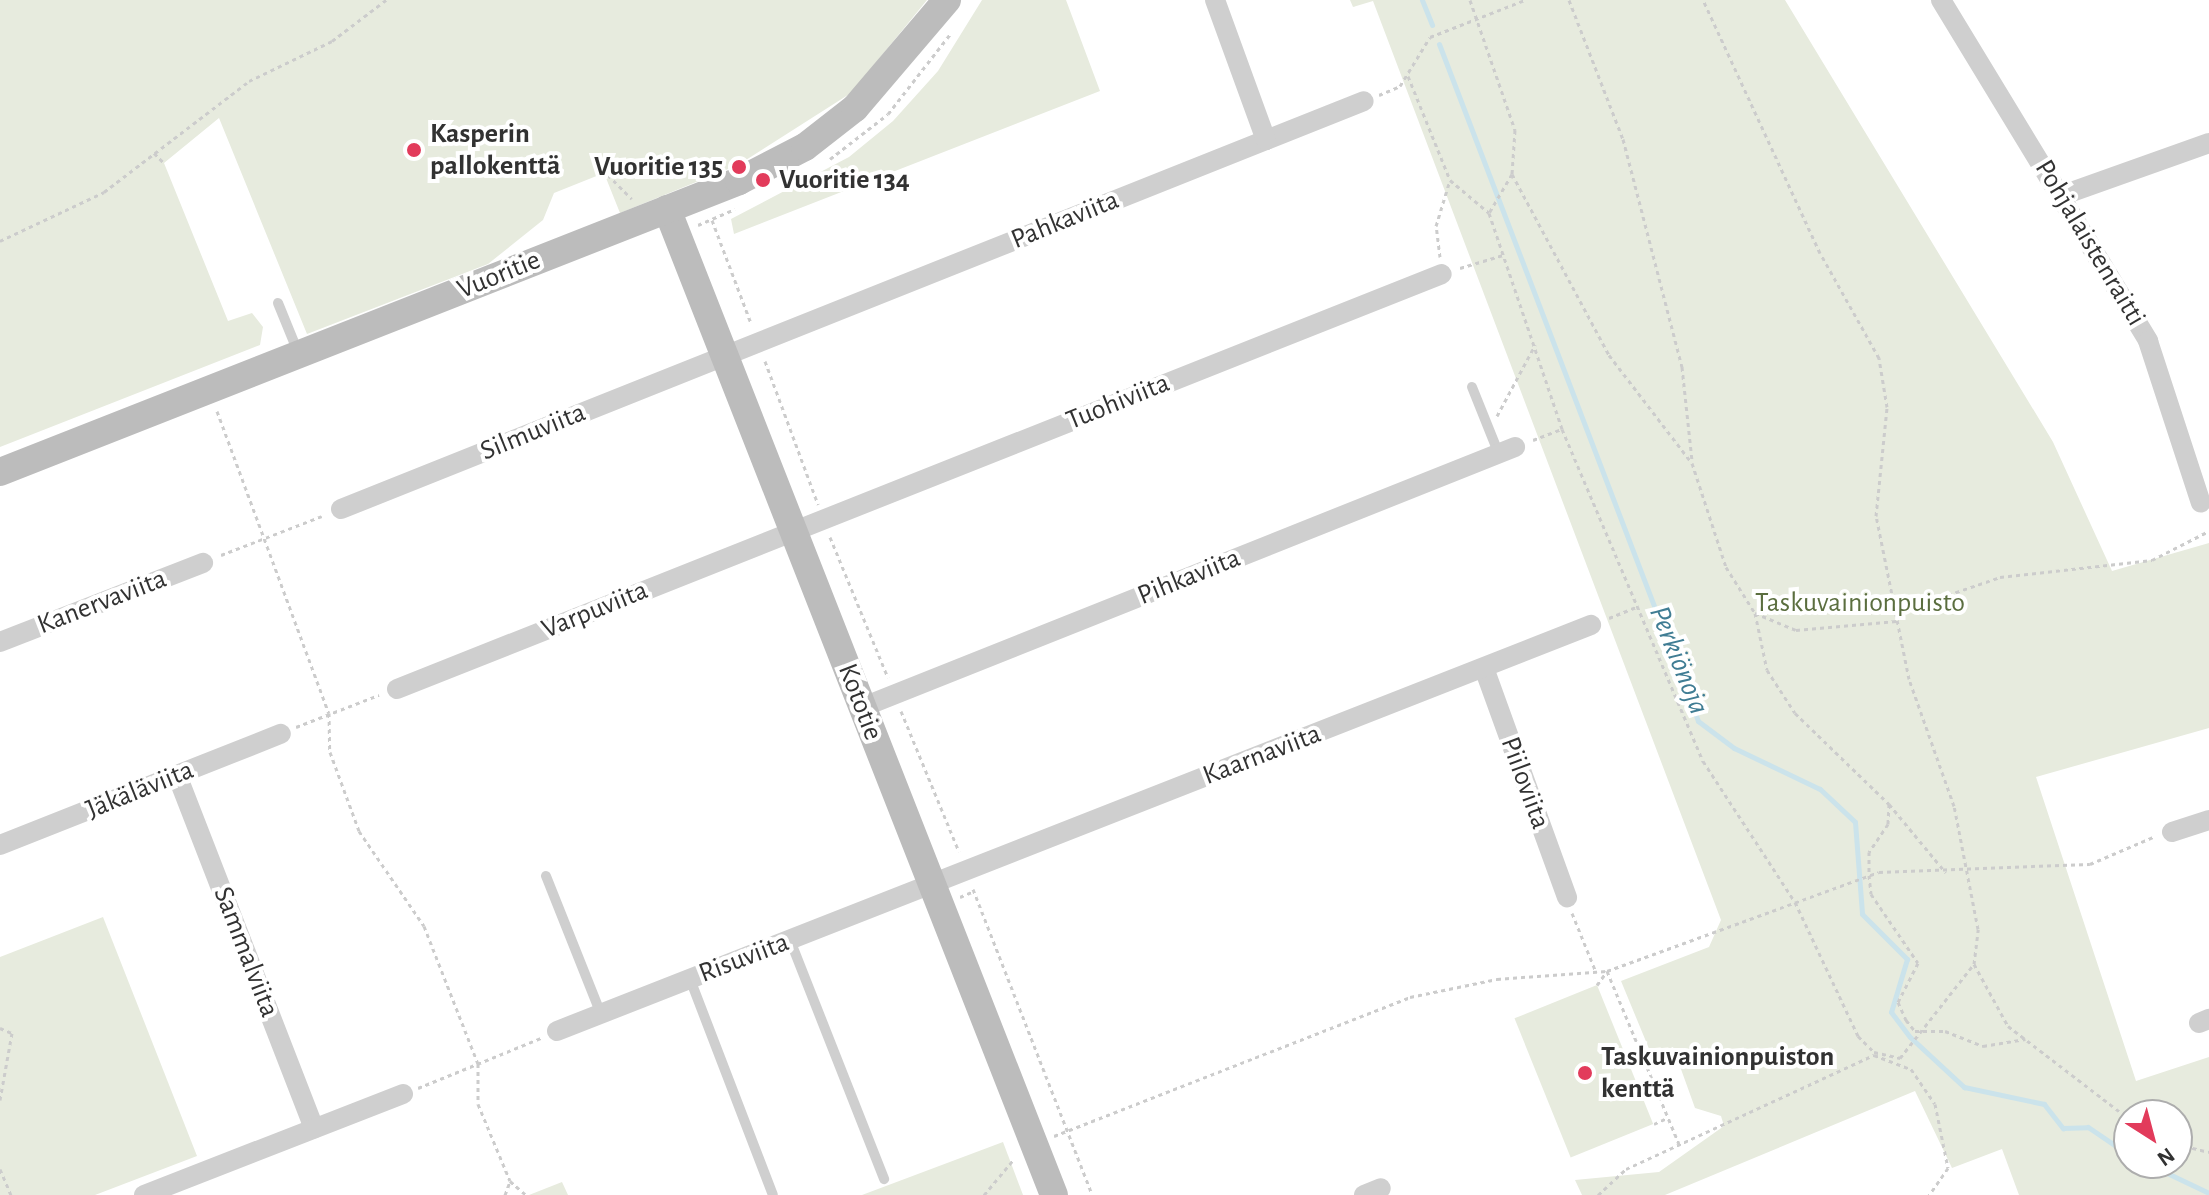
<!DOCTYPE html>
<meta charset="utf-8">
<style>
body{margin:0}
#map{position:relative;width:2209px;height:1195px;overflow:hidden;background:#fff;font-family:"Alegreya Sans",sans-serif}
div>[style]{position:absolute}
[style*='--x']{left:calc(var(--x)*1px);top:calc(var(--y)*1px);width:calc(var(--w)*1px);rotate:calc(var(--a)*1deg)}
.green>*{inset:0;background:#e7ebde;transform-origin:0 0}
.stream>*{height:5px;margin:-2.5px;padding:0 2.5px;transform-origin:2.5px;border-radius:2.5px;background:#cbe3eb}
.path>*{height:3px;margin-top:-1.5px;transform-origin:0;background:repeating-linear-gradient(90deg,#ccc 0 4px,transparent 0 8px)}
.lane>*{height:10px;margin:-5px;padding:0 5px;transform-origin:5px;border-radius:5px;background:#cfcfcf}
.street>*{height:20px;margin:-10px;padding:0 10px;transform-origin:10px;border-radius:10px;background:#cfcfcf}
.secondary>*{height:28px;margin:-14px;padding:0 14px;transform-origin:14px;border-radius:14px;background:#bcbcbc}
.dots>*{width:22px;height:22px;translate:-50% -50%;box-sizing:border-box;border:4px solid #fff;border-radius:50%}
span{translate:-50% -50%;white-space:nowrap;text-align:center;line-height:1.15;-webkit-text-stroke:8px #fff;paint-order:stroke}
.poi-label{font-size:28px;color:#323232;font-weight:700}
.left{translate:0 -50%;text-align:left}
.right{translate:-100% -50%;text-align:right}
.street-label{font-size:28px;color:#323232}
.park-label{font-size:28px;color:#5b6e3f}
.water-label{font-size:30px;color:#407d94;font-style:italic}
.north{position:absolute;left:2113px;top:1099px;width:80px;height:80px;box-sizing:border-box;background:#fff;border:2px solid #adadad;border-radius:50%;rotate:144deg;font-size:22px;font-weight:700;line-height:32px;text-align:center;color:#323232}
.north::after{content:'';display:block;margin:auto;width:28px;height:36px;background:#e23b5b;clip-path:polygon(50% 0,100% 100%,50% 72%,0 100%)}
</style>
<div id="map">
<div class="green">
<i style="clip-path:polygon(0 0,927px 0,851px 93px,738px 165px,620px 213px,604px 173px,554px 193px,543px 220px,488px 264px,307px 334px,219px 118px,164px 163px,228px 321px,252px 313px,263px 327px,260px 345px,0 447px)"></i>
<i style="clip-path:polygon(982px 0,1066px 0,1100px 91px,734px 234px,731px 219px,849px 157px,893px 121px,938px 71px)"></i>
<i style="clip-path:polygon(evenodd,1350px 0,1785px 0,2053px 442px,2112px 571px,2209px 543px,2209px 728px,2036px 777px,2136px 1081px,2209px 1057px,2209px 1195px,2019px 1195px,2002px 1149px,1952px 1168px,1915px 1091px,1665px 1195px,1582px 1195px,1575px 1180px,1659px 1172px,1724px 1126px,1721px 1116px,1695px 1108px,1673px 1047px,1652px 1056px,1621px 981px,1709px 947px,1721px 920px,1373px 1px,1353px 7px,1350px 0,2129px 1115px,2177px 1115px,2177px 1163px,2129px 1163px,2129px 1115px)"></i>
<i style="clip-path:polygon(103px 917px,197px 1156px,95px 1195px,0 1195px,0 957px)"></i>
<i style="left:1597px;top:985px;width:150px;height:89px;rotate:68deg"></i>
<i style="clip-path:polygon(1003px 1142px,1023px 1195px,862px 1195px)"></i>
<i style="clip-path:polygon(562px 1182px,568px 1195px,529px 1195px)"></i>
</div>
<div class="stream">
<i style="--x:1422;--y:0;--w:27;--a:68"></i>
<i style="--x:1439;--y:44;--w:725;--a:69.06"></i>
<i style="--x:1698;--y:721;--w:45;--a:36.9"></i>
<i style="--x:1734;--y:748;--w:95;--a:25.5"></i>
<i style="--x:1820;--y:789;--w:48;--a:43.3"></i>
<i style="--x:1855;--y:822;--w:92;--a:85.6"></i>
<i style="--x:1862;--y:914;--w:64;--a:45"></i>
<i style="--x:1907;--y:959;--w:55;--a:106.8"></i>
<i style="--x:1891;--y:1012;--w:31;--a:53"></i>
<i style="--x:1910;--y:1037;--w:74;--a:42.8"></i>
<i style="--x:1964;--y:1087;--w:82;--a:12"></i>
<i style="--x:2044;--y:1104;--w:31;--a:52"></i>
<i style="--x:2063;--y:1128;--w:25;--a:-2"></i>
<i style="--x:2088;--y:1127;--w:50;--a:34.3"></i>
<i style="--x:2146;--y:1163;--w:70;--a:25.5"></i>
</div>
<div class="path">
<i style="--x:1470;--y:0;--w:138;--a:70.9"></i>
<i style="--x:1515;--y:130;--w:44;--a:93.9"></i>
<i style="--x:1512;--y:174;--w:45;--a:120.5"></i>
<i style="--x:1489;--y:213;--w:228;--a:71.3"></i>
<i style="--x:1562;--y:429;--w:361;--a:67"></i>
<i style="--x:1703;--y:761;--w:168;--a:56.9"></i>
<i style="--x:1795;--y:902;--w:148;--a:64.8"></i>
<i style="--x:1858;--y:1036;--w:23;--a:45"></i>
<i style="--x:1874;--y:1052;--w:27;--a:13"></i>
<i style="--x:1900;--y:1058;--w:120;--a:-51.8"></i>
<i style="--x:1974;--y:964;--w:35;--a:-83"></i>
<i style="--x:1978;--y:929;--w:125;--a:-101"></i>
<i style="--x:1954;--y:806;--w:135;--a:-109.5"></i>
<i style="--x:1909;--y:679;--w:166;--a:-101.4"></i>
<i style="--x:1876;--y:516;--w:110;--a:-84.2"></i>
<i style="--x:1887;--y:407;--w:50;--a:-99.3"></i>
<i style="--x:1879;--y:358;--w:120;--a:-119.3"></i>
<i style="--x:1820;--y:253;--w:279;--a:-114.8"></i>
<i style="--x:1569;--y:0;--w:149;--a:68.8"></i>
<i style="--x:1623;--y:139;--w:236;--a:75.5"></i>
<i style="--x:1682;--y:367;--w:95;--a:83.9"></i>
<i style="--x:1408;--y:76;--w:112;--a:68"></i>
<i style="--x:1450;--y:180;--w:51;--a:40.2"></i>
<i style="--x:1379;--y:95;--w:23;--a:-23"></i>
<i style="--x:1400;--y:86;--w:57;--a:-58.5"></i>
<i style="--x:1430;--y:37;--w:102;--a:-21.3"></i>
<i style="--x:154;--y:153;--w:14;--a:45"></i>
<i style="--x:830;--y:159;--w:73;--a:-37.8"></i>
<i style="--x:888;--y:114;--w:103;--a:-52.1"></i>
<i style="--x:602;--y:169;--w:42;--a:45"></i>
<i style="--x:1512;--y:174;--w:205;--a:61.8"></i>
<i style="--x:1609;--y:355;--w:136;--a:52.5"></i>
<i style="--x:1692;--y:463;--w:109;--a:71.9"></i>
<i style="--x:1726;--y:567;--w:54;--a:57.8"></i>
<i style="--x:1755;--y:613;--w:44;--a:22.5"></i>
<i style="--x:1796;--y:630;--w:101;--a:-5.1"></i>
<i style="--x:712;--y:220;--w:110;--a:69.3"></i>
<i style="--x:698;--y:225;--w:40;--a:-23.4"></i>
<i style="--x:0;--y:241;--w:115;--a:-25.2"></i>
<i style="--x:104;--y:192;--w:183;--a:-37.4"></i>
<i style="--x:249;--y:81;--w:92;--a:-25.7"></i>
<i style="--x:332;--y:41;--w:68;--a:-37.2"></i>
<i style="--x:1440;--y:257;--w:31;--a:-97"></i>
<i style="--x:1436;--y:226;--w:48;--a:-73.1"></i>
<i style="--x:1460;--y:268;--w:45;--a:-16.8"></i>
<i style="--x:765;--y:361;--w:153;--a:69.7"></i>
<i style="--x:217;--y:411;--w:322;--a:69.7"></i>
<i style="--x:329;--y:713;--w:39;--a:89"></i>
<i style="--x:330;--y:752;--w:84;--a:69.8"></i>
<i style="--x:359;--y:831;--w:115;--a:55.6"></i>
<i style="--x:424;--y:926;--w:148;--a:68.6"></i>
<i style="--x:478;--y:1064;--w:40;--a:90"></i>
<i style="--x:478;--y:1104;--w:83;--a:67.4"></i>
<i style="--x:510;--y:1181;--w:21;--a:41"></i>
<i style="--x:1497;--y:416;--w:81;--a:-61.8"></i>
<i style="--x:1533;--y:440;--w:31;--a:-21"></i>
<i style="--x:830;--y:537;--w:152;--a:67.6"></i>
<i style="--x:221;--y:555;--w:108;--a:-21.1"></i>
<i style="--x:1755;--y:613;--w:58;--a:78.1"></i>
<i style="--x:1767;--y:670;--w:51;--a:56.9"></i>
<i style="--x:1795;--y:713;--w:131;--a:44.1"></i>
<i style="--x:1889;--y:804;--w:89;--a:50.4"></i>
<i style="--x:1895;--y:613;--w:111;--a:-18.9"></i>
<i style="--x:2000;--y:577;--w:153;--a:-6.4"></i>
<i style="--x:2152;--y:560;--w:64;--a:-27"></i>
<i style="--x:1609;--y:618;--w:32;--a:-22"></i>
<i style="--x:901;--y:711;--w:152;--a:67.6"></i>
<i style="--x:296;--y:727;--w:89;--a:-21.1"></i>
<i style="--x:1889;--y:804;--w:20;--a:93"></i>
<i style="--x:1888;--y:824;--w:34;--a:124"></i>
<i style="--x:1869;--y:852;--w:23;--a:90"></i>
<i style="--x:1869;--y:875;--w:19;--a:84"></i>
<i style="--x:1871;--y:894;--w:83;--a:55.7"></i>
<i style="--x:1918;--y:963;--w:44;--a:117.1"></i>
<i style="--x:1898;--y:1002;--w:20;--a:66"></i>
<i style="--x:1906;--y:1020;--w:14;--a:51"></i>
<i style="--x:1915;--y:1031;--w:30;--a:0"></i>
<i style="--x:1945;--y:1031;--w:41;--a:21.5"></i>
<i style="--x:1983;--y:1046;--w:43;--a:-9.5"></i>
<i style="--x:973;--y:889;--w:328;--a:68.7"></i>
<i style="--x:960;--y:897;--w:15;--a:-23"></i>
<i style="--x:1572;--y:913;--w:64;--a:67.9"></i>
<i style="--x:1974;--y:964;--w:71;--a:61.3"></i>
<i style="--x:2008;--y:1026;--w:153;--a:37.5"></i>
<i style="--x:1607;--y:971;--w:187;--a:67.4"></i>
<i style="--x:1597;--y:985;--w:17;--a:-54"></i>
<i style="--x:0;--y:1028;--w:13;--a:23"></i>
<i style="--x:12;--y:1033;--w:68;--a:100.2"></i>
<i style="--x:418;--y:1088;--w:133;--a:-22.1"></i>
<i style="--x:1654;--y:1124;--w:14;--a:-25"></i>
<i style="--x:1054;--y:1136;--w:382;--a:-21.3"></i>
<i style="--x:1410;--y:997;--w:89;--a:-11.7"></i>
<i style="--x:1497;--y:979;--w:110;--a:-4.2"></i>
<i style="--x:1607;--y:971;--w:289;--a:-20"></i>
<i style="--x:1879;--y:872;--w:211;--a:-2.2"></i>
<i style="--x:2090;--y:864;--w:69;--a:-23.2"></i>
<i style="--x:2177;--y:1144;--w:33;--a:14"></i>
<i style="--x:0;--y:1169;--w:28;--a:67"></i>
<i style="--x:505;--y:1195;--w:15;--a:-70"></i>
<i style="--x:984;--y:1195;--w:47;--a:-50.2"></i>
<i style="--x:1598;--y:1195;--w:38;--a:-43"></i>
<i style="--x:1626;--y:1169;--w:273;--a:-24.7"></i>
<i style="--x:1874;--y:1055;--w:40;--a:21"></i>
<i style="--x:1911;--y:1069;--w:42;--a:55.6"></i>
<i style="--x:1935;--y:1104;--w:65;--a:78.5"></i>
<i style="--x:1948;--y:1168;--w:33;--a:125"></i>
</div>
<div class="lane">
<i style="--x:278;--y:303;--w:53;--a:67.8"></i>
<i style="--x:1472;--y:387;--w:72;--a:68.1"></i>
<i style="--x:546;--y:876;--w:149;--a:68.3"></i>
<i style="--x:790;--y:940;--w:257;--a:68.5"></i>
<i style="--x:690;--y:979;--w:231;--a:69"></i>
</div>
<div class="street">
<i style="--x:1941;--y:0;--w:399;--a:58.7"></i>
<i style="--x:2148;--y:341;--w:170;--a:71.9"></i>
<i style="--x:1266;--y:140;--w:105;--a:-21.7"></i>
<i style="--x:2063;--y:195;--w:155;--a:-19.6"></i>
<i style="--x:341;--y:509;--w:996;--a:-21.75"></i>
<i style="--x:1266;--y:140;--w:149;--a:-110"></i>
<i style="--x:0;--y:642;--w:218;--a:-21.3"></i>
<i style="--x:1484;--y:668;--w:244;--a:70.1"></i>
<i style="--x:397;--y:689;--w:1124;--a:-21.66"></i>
<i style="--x:863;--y:707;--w:702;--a:-21.74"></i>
<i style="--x:177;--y:775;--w:379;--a:68.8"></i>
<i style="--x:2172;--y:832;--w:39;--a:-18"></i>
<i style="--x:0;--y:845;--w:302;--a:-21.6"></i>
<i style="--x:2199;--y:1023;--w:11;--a:-22"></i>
<i style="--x:557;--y:1031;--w:1111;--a:-21.44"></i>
<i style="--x:144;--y:1195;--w:278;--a:-21.3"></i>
<i style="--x:1364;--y:1195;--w:18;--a:-22"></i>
</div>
<div class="secondary">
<i style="--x:667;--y:209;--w:1059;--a:68.57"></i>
<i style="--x:0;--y:472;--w:794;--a:-21.49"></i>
<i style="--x:739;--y:181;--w:74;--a:-27.3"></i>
<i style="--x:805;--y:147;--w:63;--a:-38"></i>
<i style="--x:855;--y:108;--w:142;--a:-49.6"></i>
</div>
<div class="dots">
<i style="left:414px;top:150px;background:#e23b5b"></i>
<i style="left:739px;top:167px;background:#e23b5b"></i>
<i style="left:763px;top:180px;background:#e23b5b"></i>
<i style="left:1585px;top:1073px;background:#e23b5b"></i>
</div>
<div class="poi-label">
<span class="left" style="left:430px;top:150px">Kasperin<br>pallokenttä</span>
<span class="right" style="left:723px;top:167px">Vuoritie 135</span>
<span class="left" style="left:779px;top:180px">Vuoritie 134</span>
<span class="left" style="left:1601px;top:1073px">Taskuvainionpuiston<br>kenttä</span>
</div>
<div class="street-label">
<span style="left:1065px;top:220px;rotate:-22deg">Pahkaviita</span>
<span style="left:2090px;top:243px;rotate:59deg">Pohjalaistenraitti</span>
<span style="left:499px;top:275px;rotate:-22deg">Vuoritie</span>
<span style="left:1118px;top:402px;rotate:-22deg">Tuohiviita</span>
<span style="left:533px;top:432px;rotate:-22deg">Silmuviita</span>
<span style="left:1189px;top:577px;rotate:-22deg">Pihkaviita</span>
<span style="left:102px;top:602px;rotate:-21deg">Kanervaviita</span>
<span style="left:595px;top:610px;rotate:-22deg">Varpuviita</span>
<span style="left:860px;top:702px;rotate:69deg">Kototie</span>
<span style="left:1262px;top:755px;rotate:-21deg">Kaarnaviita</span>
<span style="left:1525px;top:783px;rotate:70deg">Piiloviita</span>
<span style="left:140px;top:790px;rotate:-22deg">Jäkäläviita</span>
<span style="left:246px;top:952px;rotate:69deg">Sammalviita</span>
<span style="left:744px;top:958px;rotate:-21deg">Risuviita</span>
</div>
<div class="park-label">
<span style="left:1860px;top:603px">Taskuvainionpuisto</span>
</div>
<div class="water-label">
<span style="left:1679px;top:660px;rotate:68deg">Perkiönoja</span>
</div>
<div class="north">N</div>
</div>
